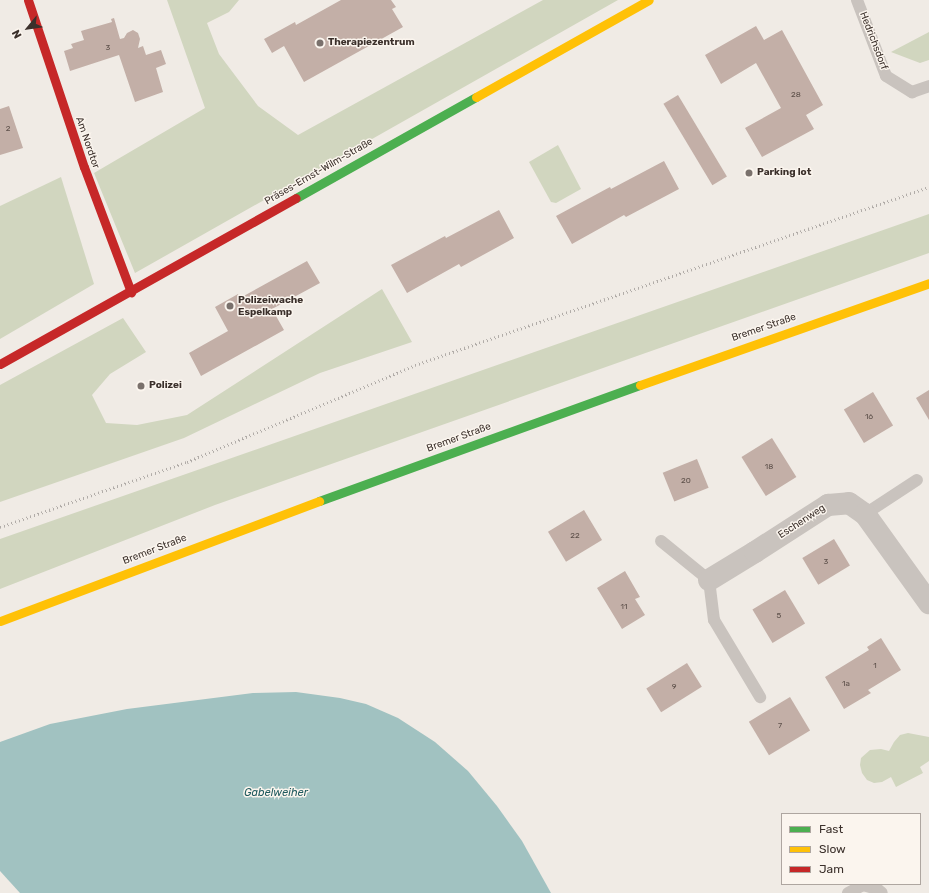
<!DOCTYPE html>
<meta charset="utf-8">
<style>
body{margin:0}
#map{position:relative;width:929px;height:893px;overflow:hidden;background:#f0ebe5;font-family:Rubik,sans-serif}
div>[style]{position:absolute}
[style*='--x']{left:calc(var(--x)*1px);top:calc(var(--y)*1px);width:calc(var(--w)*1px);rotate:calc(var(--a)*1deg)}
.green>*{inset:0;background:#d1d6bf}
.water>*{inset:0;background:#a1c2c1}
.building>*{inset:0;background:#c3afa7;transform-origin:0 0}
.lane>*{height:12px;margin:-6px;padding:0 6px;transform-origin:6px;border-radius:6px;background:#c9c3be}
.street>*{height:22px;margin:-11px;padding:0 11px;transform-origin:11px;border-radius:11px;background:#c9c3be}
.fast>*{height:9px;margin:-4.5px;padding:0 4.5px;transform-origin:4.5px;border-radius:4.5px;background:#4caf50}
.slow>*{height:9px;margin:-4.5px;padding:0 4.5px;transform-origin:4.5px;border-radius:4.5px;background:#ffc107}
.jam>*{height:9px;margin:-4.5px;padding:0 4.5px;transform-origin:4.5px;border-radius:4.5px;background:#c62828}
.rail>*{height:3px;margin-top:-1.5px;transform-origin:0;background:repeating-linear-gradient(90deg,#b1aca8 0 1px,transparent 0 4px)}
.dots>*{width:11px;height:11px;translate:-50% -50%;box-sizing:border-box;border:2px solid #fbf5ee;border-radius:50%}
span{translate:-50% -50%;white-space:nowrap;text-align:center;line-height:1.15;-webkit-text-stroke:3px #fbf5ee;paint-order:stroke}
.number-label{font-size:8px;color:#5d504a}
.number-label span{-webkit-text-stroke-width:0}
.street-label{font-size:10px;color:#3b302b}
.poi-label{font-size:10px;color:#3b302b;font-weight:700}
.left{translate:0 -50%;text-align:left}
.water-label{font-size:11px;color:#1f5a5e;font-style:italic}
.legend{position:absolute;left:781px;top:813px;width:140px;height:72px;box-sizing:border-box;background:#fbf5ee;border:1px solid #aea6a0;margin:0;padding:5px 7px;list-style:none;font-size:12px;color:#3b302b}
.legend li{display:flex;align-items:center;gap:8px;height:20px}
.legend b{width:20px;border:1px solid #aea6a0}
.north{position:absolute;left:8px;top:8px;width:40px;height:40px;-webkit-text-stroke:3px #fbf5ee;paint-order:stroke;rotate:241deg;font-size:11px;font-weight:700;line-height:16px;text-align:center;color:#3b302b}
.north::after{content:'';display:block;margin:auto;width:14px;height:18px;background:#3b302b;clip-path:polygon(50% 0,100% 100%,50% 72%,0 100%)}
</style>
<div id="map">
<div class="green">
<i style="clip-path:polygon(167px 0,239px 0,229px 12px,207px 23px,219px 54px,258px 106px,298px 135px,543px 0,618px 0,135px 273px,94px 173px,205px 108px)"></i>
<i style="clip-path:polygon(929px 32px,929px 60px,920px 63px,891px 52px)"></i>
<i style="clip-path:polygon(558px 145px,581px 189px,556px 203px,551px 202px,529px 162px)"></i>
<i style="clip-path:polygon(61px 177px,94px 284px,0 339px,0 206px)"></i>
<i style="clip-path:polygon(929px 214px,929px 253px,215px 505px,0 589px,0 539px)"></i>
<i style="clip-path:polygon(382px 289px,412px 342px,320px 373px,184px 438px,0 502px,0 385px,123px 318px,146px 352px,110px 374px,92px 395px,106px 423px,137px 425px,187px 415px)"></i>
<i style="clip-path:polygon(908px 733px,929px 737px,929px 761px,920px 767px,923px 773px,896px 787px,891px 777px,882px 782px,874px 783px,867px 780px,862px 773px,860px 765px,861px 758px,870px 750px,881px 749px,889px 751px,894px 742px,900px 735px)"></i>
</div>
<div class="water">
<i style="clip-path:polygon(296px 692px,340px 698px,366px 704px,398px 718px,435px 742px,468px 771px,497px 806px,522px 841px,551px 893px,20px 893px,0 871px,0 742px,50px 724px,127px 709px,253px 693px)"></i>
</div>
<div class="building">
<i style="clip-path:polygon(341px 0,391px 0,396px 7px,392px 9px,403px 27px,304px 82px,284px 46px,272px 53px,264px 39px,295px 22px,296px 25px)"></i>
<i style="clip-path:polygon(114px 18px,120px 39px,124px 38px,127px 33px,133px 30px,138px 33px,140px 39px,138px 48px,143px 46px,146px 55px,161px 50px,166px 64px,156px 68px,163px 92px,135px 102px,119px 55px,70px 71px,64px 51px,73px 48px,71px 44px,84px 40px,81px 31px,112px 22px,111px 19px)"></i>
<i style="clip-path:polygon(756px 26px,764px 40px,782px 30px,823px 105px,806px 115px,814px 129px,762px 157px,745px 128px,781px 108px,756px 63px,721px 84px,705px 55px)"></i>
<i style="left:678px;top:95px;width:95px;height:17px;rotate:59deg"></i>
<i style="clip-path:polygon(9px 106px,23px 148px,0 155px,0 109px)"></i>
<i style="clip-path:polygon(664px 161px,679px 189px,626px 217px,624px 215px,572px 244px,556px 216px,610px 187px,611px 189px)"></i>
<i style="clip-path:polygon(499px 210px,514px 238px,461px 267px,459px 264px,407px 293px,391px 265px,445px 236px,446px 238px)"></i>
<i style="clip-path:polygon(307px 261px,320px 283px,272px 309px,284px 330px,201px 376px,189px 353px,228px 331px,215px 307px,238px 294px,240px 298px)"></i>
<i style="clip-path:polygon(929px 390px,929px 420px,916px 398px)"></i>
<i style="left:873px;top:392px;width:39px;height:34px;rotate:59deg"></i>
<i style="left:772px;top:438px;width:46px;height:36px;rotate:58deg"></i>
<i style="left:697px;top:459px;width:31px;height:37px;rotate:68deg"></i>
<i style="left:584px;top:510px;width:35px;height:42px;rotate:59deg"></i>
<i style="left:834px;top:539px;width:31px;height:37px;rotate:59deg"></i>
<i style="clip-path:polygon(625px 571px,640px 597px,635px 599px,645px 615px,622px 629px,597px 588px)"></i>
<i style="left:785px;top:590px;width:39px;height:38px;rotate:59deg"></i>
<i style="clip-path:polygon(881px 638px,901px 670px,868px 690px,871px 693px,844px 709px,825px 677px,869px 650px,867px 647px)"></i>
<i style="left:687px;top:663px;width:28px;height:48px;rotate:58deg"></i>
<i style="left:790px;top:697px;width:39px;height:48px;rotate:59deg"></i>
</div>
<div class="lane">
<i style="--x:857;--y:0;--w:81;--a:69.1"></i>
<i style="--x:886;--y:76;--w:31;--a:32"></i>
<i style="--x:912;--y:92;--w:18;--a:-19"></i>
<i style="--x:865;--y:514;--w:62;--a:-33.2"></i>
<i style="--x:661;--y:541;--w:62;--a:39.1"></i>
<i style="--x:709;--y:580;--w:40;--a:82.9"></i>
<i style="--x:714;--y:620;--w:90;--a:59.1"></i>
<i style="--x:848;--y:893;--w:17;--a:-28"></i>
<i style="--x:863;--y:885;--w:15;--a:16"></i>
<i style="--x:877;--y:889;--w:6;--a:39"></i>
</div>
<div class="street">
<i style="--x:709;--y:580;--w:54;--a:-31.3"></i>
<i style="--x:755;--y:552;--w:87;--a:-32.8"></i>
<i style="--x:828;--y:505;--w:21;--a:-5"></i>
<i style="--x:849;--y:503;--w:19;--a:35"></i>
<i style="--x:865;--y:514;--w:110;--a:54.3"></i>
</div>
<div class="fast">
<i style="--x:296;--y:198;--w:206;--a:-29.3"></i>
<i style="--x:319;--y:501;--w:341;--a:-19.9"></i>
</div>
<div class="slow">
<i style="--x:476;--y:97;--w:198;--a:-29.3"></i>
<i style="--x:640;--y:385;--w:306;--a:-19.4"></i>
<i style="--x:0;--y:621;--w:341;--a:-20.6"></i>
</div>
<div class="jam">
<i style="--x:28;--y:0;--w:176;--a:71.5"></i>
<i style="--x:84;--y:167;--w:134;--a:69.4"></i>
<i style="--x:0;--y:364;--w:339;--a:-29.3"></i>
</div>
<div class="rail">
<i style="--x:0;--y:527;--w:198;--a:-19.2"></i>
<i style="--x:187;--y:462;--w:248;--a:-23"></i>
<i style="--x:415;--y:365;--w:544;--a:-19.1"></i>
</div>
<div class="dots">
<i style="left:320px;top:43px;background:#7a716c"></i>
<i style="left:749px;top:173px;background:#7a716c"></i>
<i style="left:230px;top:306px;background:#7a716c"></i>
<i style="left:141px;top:386px;background:#7a716c"></i>
</div>
<div class="number-label">
<span style="left:108px;top:48px">3</span>
<span style="left:796px;top:95px">28</span>
<span style="left:8px;top:129px">2</span>
<span style="left:869px;top:417px">16</span>
<span style="left:769px;top:467px">18</span>
<span style="left:686px;top:481px">20</span>
<span style="left:575px;top:536px">22</span>
<span style="left:826px;top:562px">3</span>
<span style="left:624px;top:607px">11</span>
<span style="left:779px;top:616px">5</span>
<span style="left:875px;top:666px">1</span>
<span style="left:846px;top:684px">1a</span>
<span style="left:674px;top:687px">9</span>
<span style="left:780px;top:726px">7</span>
</div>
<div class="street-label">
<span style="left:873px;top:41px;rotate:69deg">Hedrichsdorf</span>
<span style="left:87px;top:143px;rotate:71deg">Am Nordtor</span>
<span style="left:319px;top:172px;rotate:-30deg">Präses-Ernst-Wilm-Straße</span>
<span style="left:764px;top:328px;rotate:-19deg">Bremer Straße</span>
<span style="left:459px;top:438px;rotate:-20deg">Bremer Straße</span>
<span style="left:802px;top:522px;rotate:-33deg">Eschenweg</span>
<span style="left:155px;top:550px;rotate:-21deg">Bremer Straße</span>
</div>
<div class="poi-label">
<span class="left" style="left:328px;top:43px">Therapiezentrum</span>
<span class="left" style="left:757px;top:173px">Parking lot</span>
<span class="left" style="left:238px;top:306px">Polizeiwache<br>Espelkamp</span>
<span class="left" style="left:149px;top:386px">Polizei</span>
</div>
<div class="water-label">
<span style="left:276px;top:793px">Gabelweiher</span>
</div>
<ul class="legend">
<li><b style="height:5px;background:#4caf50"></b>Fast</li>
<li><b style="height:5px;background:#ffc107"></b>Slow</li>
<li><b style="height:5px;background:#c62828"></b>Jam</li>
</ul>
<div class="north">N</div>
</div>
